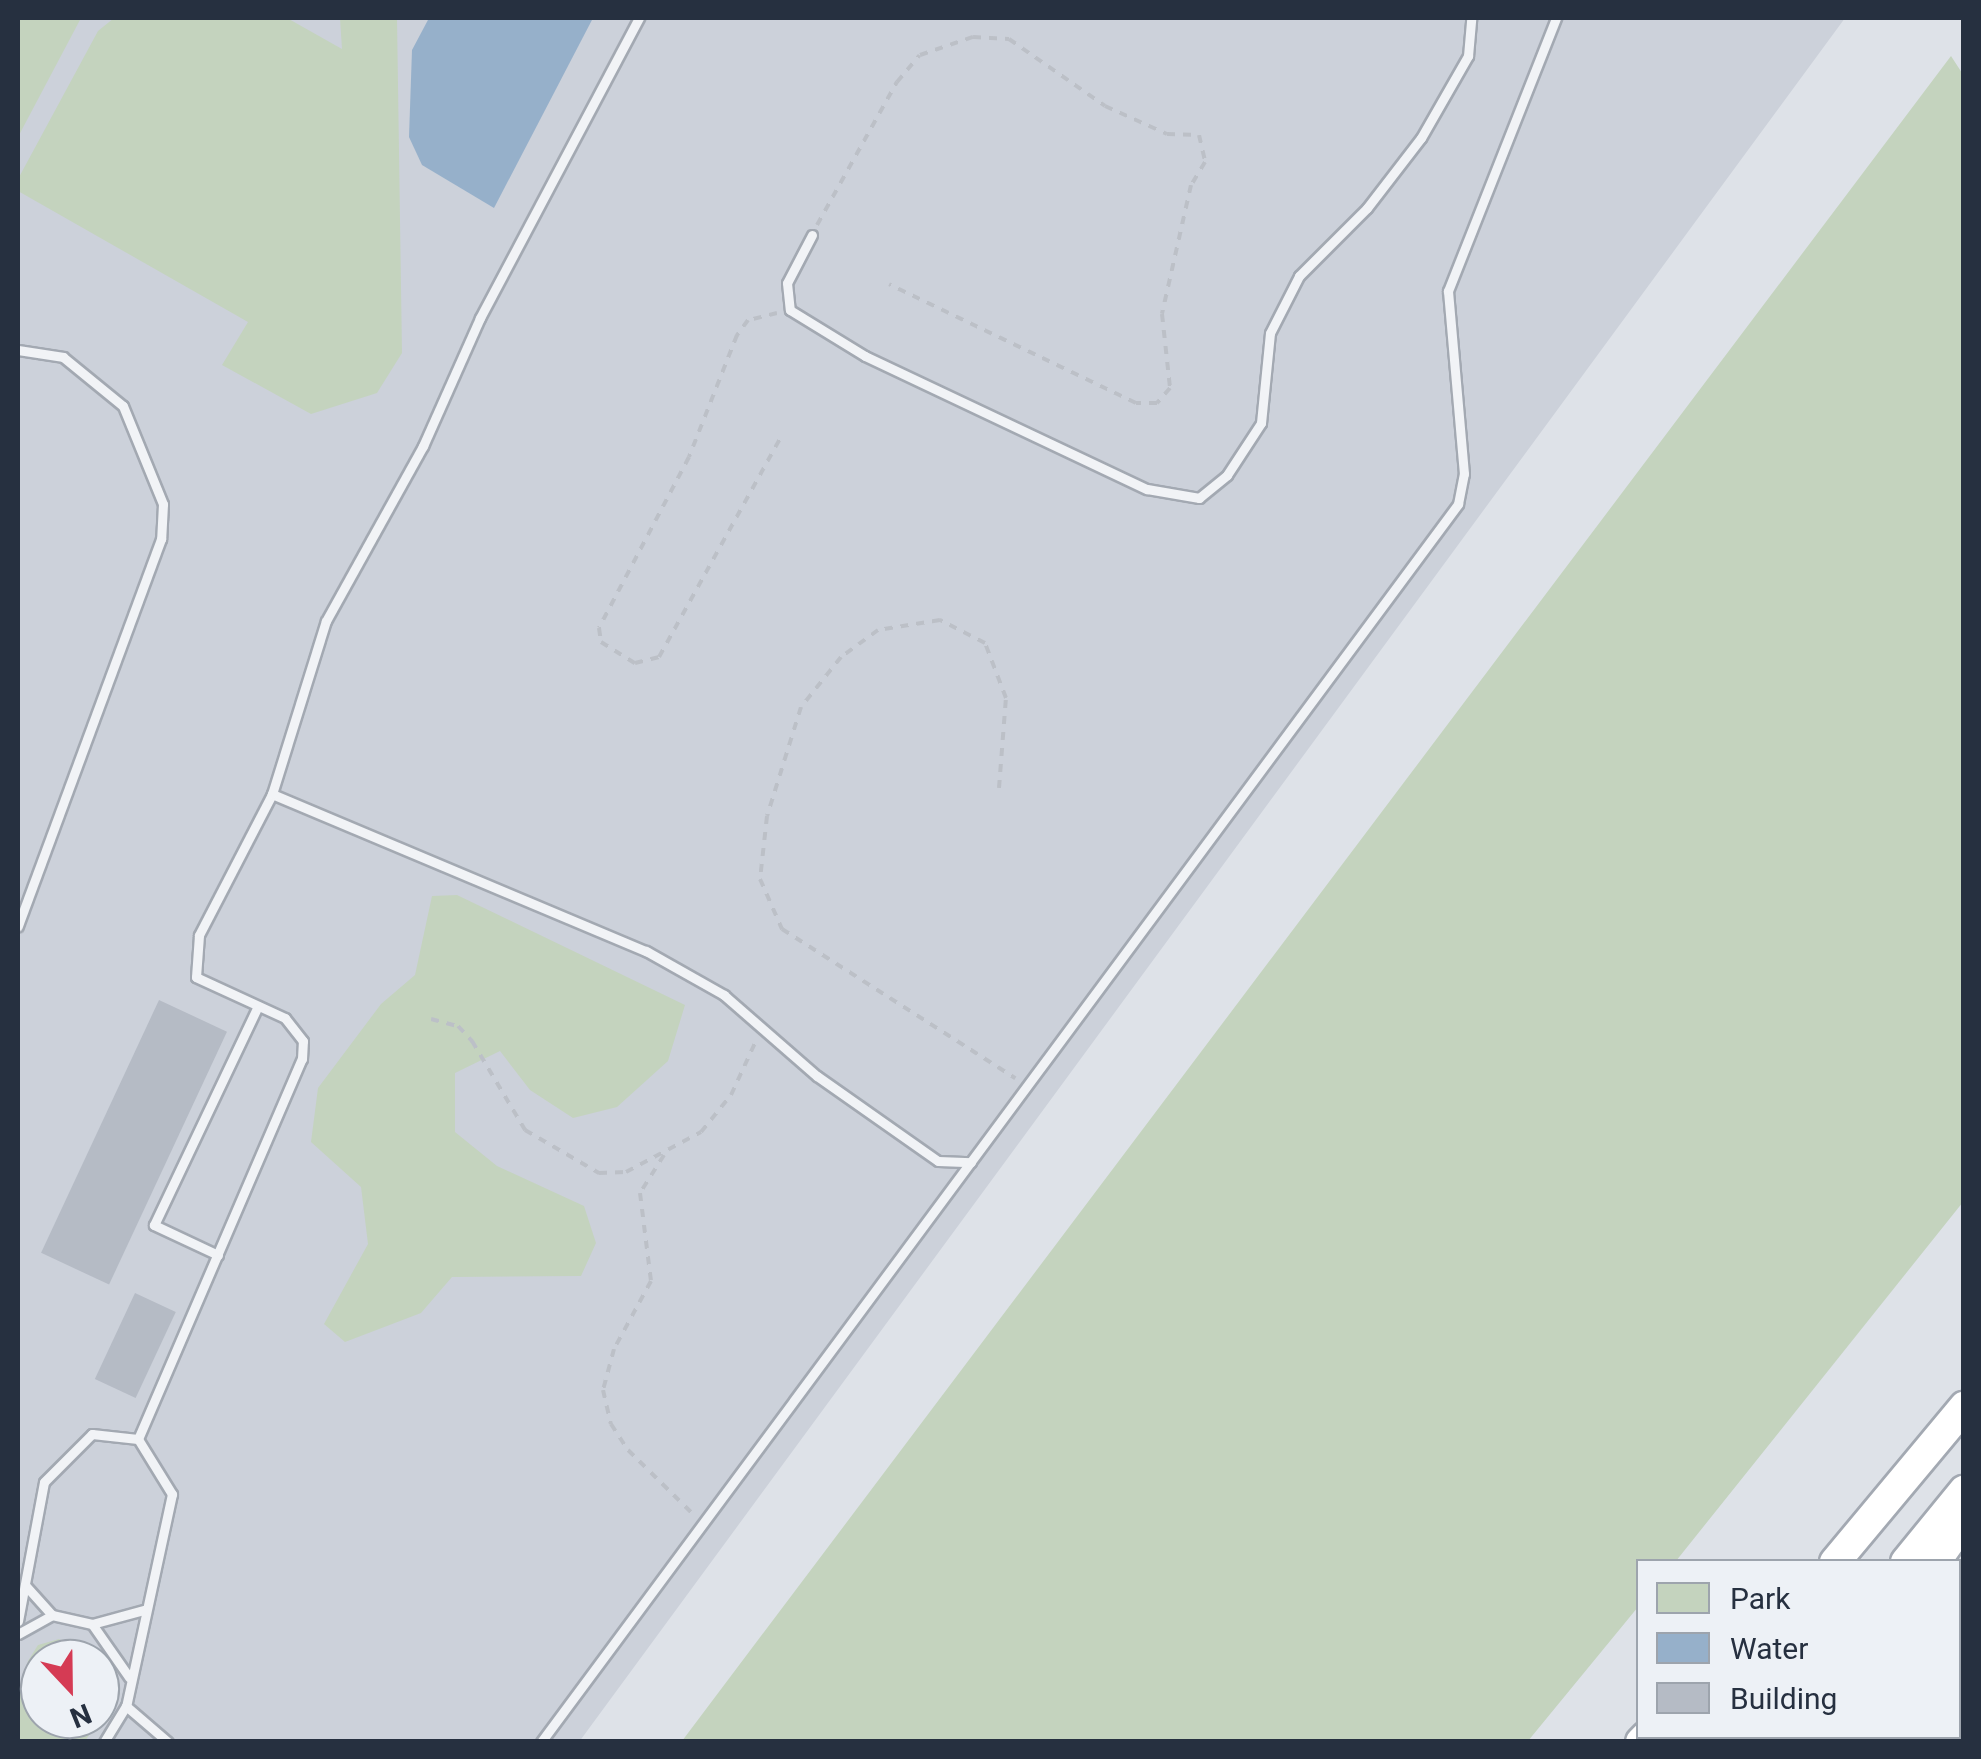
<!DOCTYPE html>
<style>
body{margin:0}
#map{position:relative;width:1981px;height:1759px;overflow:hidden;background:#dee2e8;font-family:Roboto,sans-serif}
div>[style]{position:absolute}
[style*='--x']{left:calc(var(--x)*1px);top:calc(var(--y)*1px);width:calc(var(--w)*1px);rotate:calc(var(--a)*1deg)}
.built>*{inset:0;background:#ccd1da}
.green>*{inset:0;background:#c4d3be}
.water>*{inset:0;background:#96b0ca}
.building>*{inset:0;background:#b5bbc5;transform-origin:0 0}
.path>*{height:4px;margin-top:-2px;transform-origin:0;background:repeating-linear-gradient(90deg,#bcc0c7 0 8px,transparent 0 16px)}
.roads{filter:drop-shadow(2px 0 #a3a9b2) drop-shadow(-2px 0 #a3a9b2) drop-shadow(0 2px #a3a9b2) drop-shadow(0 -2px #a3a9b2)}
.service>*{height:9px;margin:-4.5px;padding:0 4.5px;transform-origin:4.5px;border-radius:4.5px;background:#f1f3f6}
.trunk>*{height:30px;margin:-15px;padding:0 15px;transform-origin:15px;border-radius:15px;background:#fff}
span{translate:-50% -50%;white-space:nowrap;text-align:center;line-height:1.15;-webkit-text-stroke:8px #edf1f6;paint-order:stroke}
.frame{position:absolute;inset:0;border:20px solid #263040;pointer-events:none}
.legend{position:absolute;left:1636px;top:1559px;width:325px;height:180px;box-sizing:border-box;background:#edf1f6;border:2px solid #9da4ad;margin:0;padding:12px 18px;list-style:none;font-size:30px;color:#263040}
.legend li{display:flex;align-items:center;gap:20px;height:50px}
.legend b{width:50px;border:2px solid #9da4ad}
.north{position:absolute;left:20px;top:1639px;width:100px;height:100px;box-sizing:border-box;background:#edf1f6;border:2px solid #9da4ad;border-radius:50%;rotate:158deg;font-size:28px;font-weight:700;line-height:40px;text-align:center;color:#263040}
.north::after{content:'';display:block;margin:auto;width:35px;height:45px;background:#d53b54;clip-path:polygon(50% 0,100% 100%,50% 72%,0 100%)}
</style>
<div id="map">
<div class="built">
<i style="clip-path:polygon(evenodd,18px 18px,1845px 18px,579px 1742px,18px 1741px,18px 18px,40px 1659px,100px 1659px,100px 1719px,40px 1719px,40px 1659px)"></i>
</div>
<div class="green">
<i style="clip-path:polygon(18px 18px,81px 18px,18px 137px)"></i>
<i style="clip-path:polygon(114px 18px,287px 18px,342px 49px,340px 18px,397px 18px,402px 353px,377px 393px,311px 414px,222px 365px,248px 322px,18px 191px,18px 179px,98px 31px)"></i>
<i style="clip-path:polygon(1951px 56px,1964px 76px,1963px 1202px,1676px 1561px,1638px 1562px,1638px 1607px,1528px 1741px,682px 1741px)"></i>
<i style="clip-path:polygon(457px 895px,685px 1005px,668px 1061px,617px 1107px,573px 1118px,530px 1090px,500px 1051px,455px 1073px,455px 1132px,497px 1166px,584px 1206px,596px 1243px,581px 1276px,452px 1277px,421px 1313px,345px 1342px,324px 1324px,368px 1244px,361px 1187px,311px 1142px,318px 1088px,381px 1004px,415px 975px,432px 896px)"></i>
<i style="clip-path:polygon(59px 1639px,98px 1659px,40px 1659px,40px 1719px,100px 1719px,85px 1741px,18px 1741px,18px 1700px,28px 1661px,38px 1645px)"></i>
</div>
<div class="water">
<i style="clip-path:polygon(429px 18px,593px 18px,494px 208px,422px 165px,409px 137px,412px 50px)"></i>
</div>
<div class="building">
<i style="left:159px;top:1000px;width:75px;height:279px;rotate:25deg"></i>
<i style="left:135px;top:1293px;width:45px;height:95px;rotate:25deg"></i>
</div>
<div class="path">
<i style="--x:817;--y:225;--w:164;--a:-60.8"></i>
<i style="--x:897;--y:82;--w:35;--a:-50"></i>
<i style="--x:920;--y:55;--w:56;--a:-18.8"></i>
<i style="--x:973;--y:37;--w:36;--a:3"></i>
<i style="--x:1009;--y:39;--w:117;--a:34.9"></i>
<i style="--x:1105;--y:106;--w:68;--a:24.3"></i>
<i style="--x:1167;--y:134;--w:32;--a:2"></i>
<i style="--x:1199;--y:135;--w:28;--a:77"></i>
<i style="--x:1205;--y:162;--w:27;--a:121"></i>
<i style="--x:1191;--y:185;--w:132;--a:102.7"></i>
<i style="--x:1162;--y:314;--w:74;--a:83.8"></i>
<i style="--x:1170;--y:388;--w:20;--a:131"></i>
<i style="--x:1157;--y:403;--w:21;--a:180"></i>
<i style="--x:1136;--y:403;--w:274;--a:-154.3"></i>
<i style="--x:777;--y:313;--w:30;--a:166"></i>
<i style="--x:748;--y:320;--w:19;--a:126"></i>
<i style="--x:737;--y:335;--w:131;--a:111.5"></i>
<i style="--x:689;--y:457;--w:193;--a:117.8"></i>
<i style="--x:599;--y:628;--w:14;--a:82"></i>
<i style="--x:601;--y:642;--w:40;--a:32"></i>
<i style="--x:635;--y:663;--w:25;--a:-14"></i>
<i style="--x:659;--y:657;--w:254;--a:-61"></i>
<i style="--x:999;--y:788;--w:90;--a:-85.6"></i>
<i style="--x:1006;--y:698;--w:59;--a:-110.9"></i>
<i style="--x:985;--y:643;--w:51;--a:-152.9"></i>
<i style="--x:940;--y:620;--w:63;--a:170.8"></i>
<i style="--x:878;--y:630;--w:46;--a:143.9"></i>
<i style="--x:841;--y:657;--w:64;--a:128.7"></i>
<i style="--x:801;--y:707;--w:114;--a:107.3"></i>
<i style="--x:767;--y:816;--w:63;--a:96.3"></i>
<i style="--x:760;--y:879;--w:55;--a:66.3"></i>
<i style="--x:782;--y:929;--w:277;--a:32.6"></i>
<i style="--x:431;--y:1019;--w:28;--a:15"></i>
<i style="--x:458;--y:1026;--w:21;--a:47"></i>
<i style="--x:472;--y:1041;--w:104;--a:59.2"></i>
<i style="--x:525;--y:1130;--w:86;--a:30.2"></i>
<i style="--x:599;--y:1173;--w:27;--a:-2"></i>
<i style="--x:626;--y:1172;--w:85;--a:-28.1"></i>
<i style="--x:701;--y:1132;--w:48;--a:-51"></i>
<i style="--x:731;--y:1095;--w:60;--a:-65.2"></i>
<i style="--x:664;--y:1155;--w:45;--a:122.3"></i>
<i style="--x:640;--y:1193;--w:89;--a:82.9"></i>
<i style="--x:651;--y:1281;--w:77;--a:118.6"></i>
<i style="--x:614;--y:1349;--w:42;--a:105"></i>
<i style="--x:603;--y:1390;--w:35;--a:77"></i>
<i style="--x:611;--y:1424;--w:31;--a:57"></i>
<i style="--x:628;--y:1450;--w:94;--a:44.6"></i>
</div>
<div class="roads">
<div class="service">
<i style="--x:812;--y:235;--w:54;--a:117.5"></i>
<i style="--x:787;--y:283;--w:27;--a:84"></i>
<i style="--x:790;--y:310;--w:88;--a:31.5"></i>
<i style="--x:865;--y:356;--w:312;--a:25.3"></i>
<i style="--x:1147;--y:489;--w:53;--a:9.8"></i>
<i style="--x:1199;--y:498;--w:36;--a:-39"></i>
<i style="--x:1227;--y:475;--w:62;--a:-56.8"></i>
<i style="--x:1261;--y:423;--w:90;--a:-84.3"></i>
<i style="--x:1270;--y:333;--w:64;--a:-63"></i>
<i style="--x:1299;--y:276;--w:96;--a:-45"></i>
<i style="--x:1367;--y:208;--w:88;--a:-52.4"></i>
<i style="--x:1421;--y:138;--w:95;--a:-60.2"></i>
<i style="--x:1468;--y:56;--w:38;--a:-85"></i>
<i style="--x:18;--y:350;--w:46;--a:8.8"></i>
<i style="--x:63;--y:357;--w:77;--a:39.2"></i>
<i style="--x:123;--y:406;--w:106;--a:67.8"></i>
<i style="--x:163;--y:504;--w:35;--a:93"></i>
<i style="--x:161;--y:539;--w:413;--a:110.3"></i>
<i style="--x:272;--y:794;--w:406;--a:22.8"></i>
<i style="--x:646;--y:951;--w:90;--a:29.4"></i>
<i style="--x:724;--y:995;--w:123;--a:41.1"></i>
<i style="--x:817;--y:1076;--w:148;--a:35.1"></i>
<i style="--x:938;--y:1161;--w:33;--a:2"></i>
<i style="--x:218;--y:1255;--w:71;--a:-154.9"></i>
<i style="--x:154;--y:1225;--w:242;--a:-64.6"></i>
<i style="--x:138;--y:1439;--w:414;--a:-66.7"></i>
<i style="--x:302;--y:1059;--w:18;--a:-87"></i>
<i style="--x:303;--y:1041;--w:29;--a:-128"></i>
<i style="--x:285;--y:1018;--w:98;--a:-155.3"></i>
<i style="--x:196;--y:977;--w:42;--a:-85.9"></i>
<i style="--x:199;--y:935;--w:159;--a:-62.6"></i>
<i style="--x:272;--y:794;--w:181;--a:-72.7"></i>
<i style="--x:326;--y:621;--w:200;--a:-61"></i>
<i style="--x:423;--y:446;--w:140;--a:-66"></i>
<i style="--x:480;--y:318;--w:340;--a:-62.1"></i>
<i style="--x:25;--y:1585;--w:40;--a:48"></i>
<i style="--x:18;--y:1621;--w:141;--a:-79.4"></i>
<i style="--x:44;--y:1482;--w:68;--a:-45"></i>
<i style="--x:92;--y:1434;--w:46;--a:6.2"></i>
<i style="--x:138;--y:1439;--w:65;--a:58.3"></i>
<i style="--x:172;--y:1494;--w:217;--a:102.2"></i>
<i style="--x:126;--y:1706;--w:55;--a:40.6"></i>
<i style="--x:92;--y:1624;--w:54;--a:-15.1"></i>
<i style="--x:18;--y:1634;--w:39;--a:-29"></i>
<i style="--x:52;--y:1615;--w:41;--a:12.7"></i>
<i style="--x:92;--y:1624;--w:65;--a:55.1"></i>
<i style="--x:104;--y:1742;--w:42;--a:-58.6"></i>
<i style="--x:541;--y:1742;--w:1541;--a:-53.47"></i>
<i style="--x:1458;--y:504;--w:31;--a:-79"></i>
<i style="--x:1464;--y:474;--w:184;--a:-95"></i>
<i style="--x:1448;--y:291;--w:294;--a:-68.4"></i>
</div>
<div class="trunk">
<i style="--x:1835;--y:1562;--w:202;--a:-50.2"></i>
<i style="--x:1906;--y:1562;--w:92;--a:-50.8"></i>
<i style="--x:1935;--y:1562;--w:50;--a:-54.7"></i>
<i style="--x:1641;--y:1742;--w:8;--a:-45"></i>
<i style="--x:1682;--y:1742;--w:7;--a:-56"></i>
<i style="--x:1755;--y:1742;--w:7;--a:-56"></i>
<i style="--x:1825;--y:1742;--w:7;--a:-63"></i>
</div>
</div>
<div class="frame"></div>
<ul class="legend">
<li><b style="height:28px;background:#c4d3be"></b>Park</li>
<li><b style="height:28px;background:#96b0ca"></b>Water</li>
<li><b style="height:28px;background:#b5bbc5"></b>Building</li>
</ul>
<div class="north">N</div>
</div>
